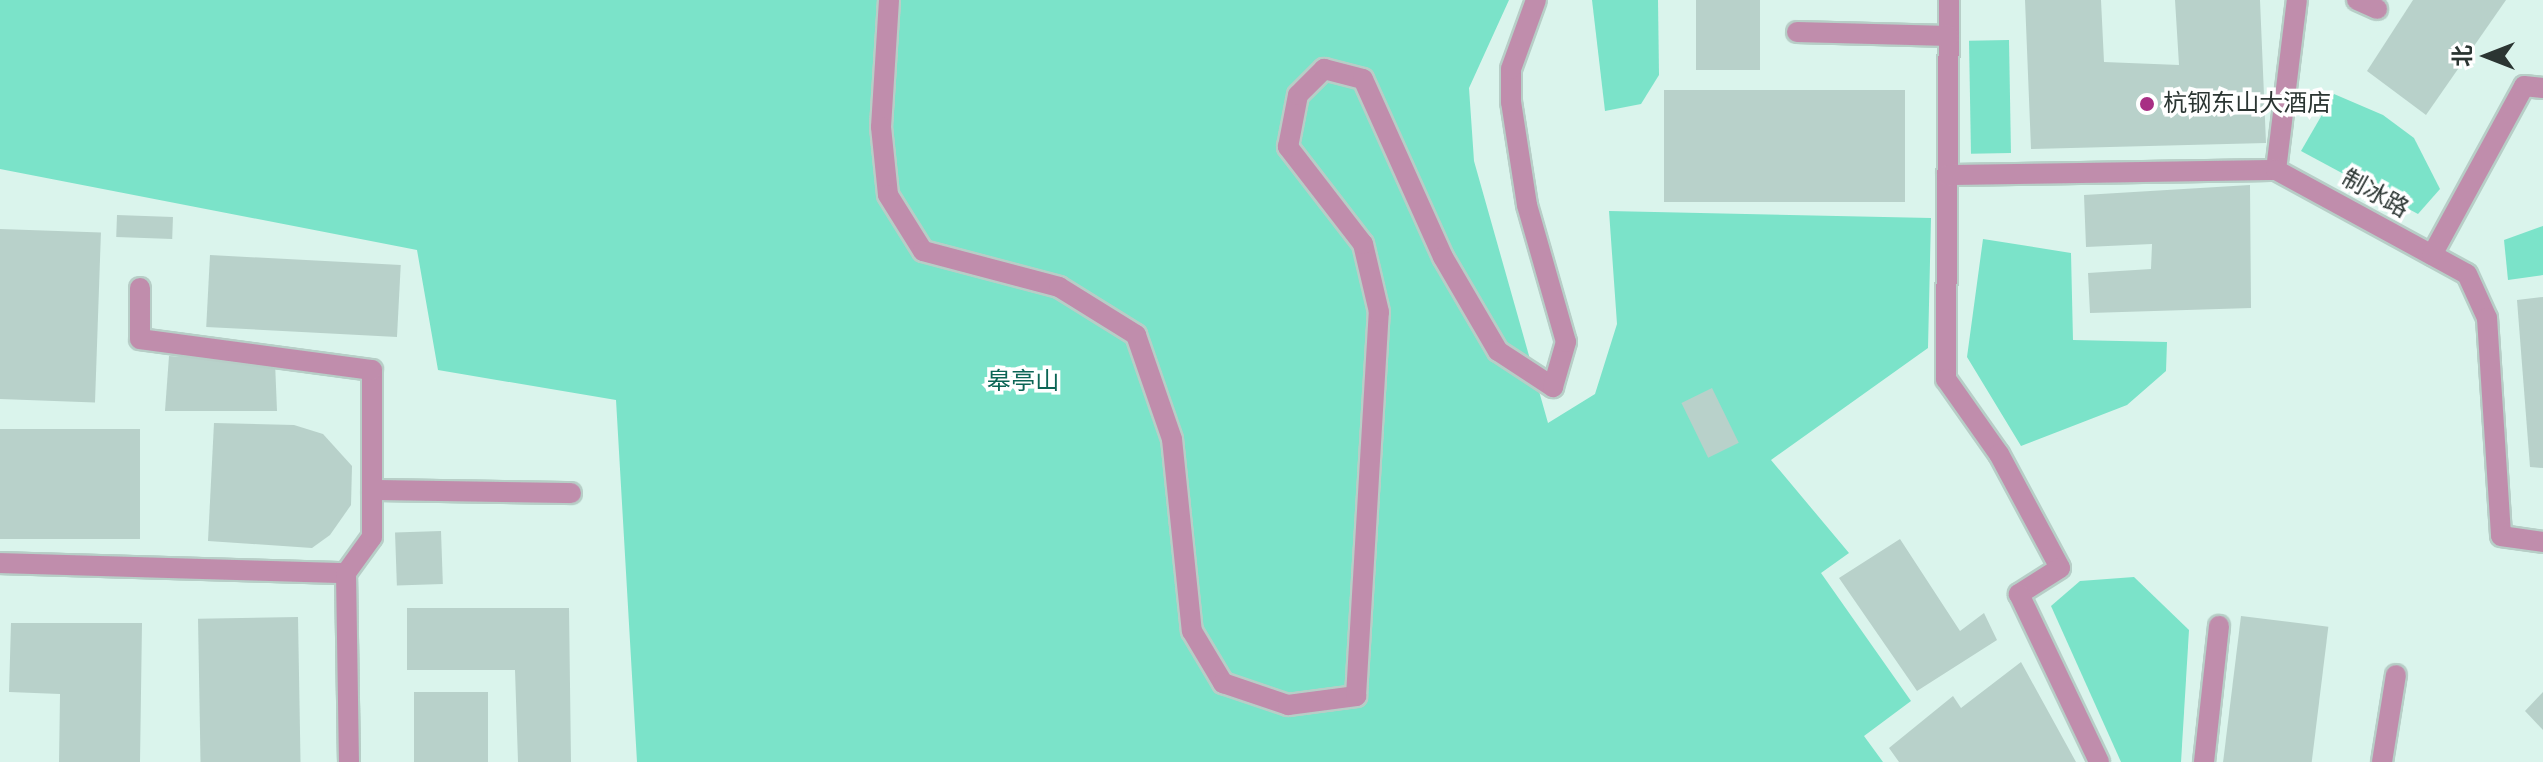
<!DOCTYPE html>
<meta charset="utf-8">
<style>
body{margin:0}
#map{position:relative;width:2543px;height:762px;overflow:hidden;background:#daf4ec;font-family:"Source Sans 3","Noto Sans SC",sans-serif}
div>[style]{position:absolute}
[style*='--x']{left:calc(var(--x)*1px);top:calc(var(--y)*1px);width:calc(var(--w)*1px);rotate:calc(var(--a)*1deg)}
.green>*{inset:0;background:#7be3c9;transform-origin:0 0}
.building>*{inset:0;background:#b8d1ca;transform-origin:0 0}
.roads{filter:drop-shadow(2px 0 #b7cec7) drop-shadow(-2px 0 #b7cec7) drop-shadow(0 2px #b7cec7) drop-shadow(0 -2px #b7cec7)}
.minor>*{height:20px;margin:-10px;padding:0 10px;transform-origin:10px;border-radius:10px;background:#c08dac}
.dots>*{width:22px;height:22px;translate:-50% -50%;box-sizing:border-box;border:4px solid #fff;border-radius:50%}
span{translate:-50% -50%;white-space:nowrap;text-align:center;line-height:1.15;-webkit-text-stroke:7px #fff;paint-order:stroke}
.poi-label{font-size:24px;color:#2b3532}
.left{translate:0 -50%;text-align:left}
.street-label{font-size:24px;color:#2b3532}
.park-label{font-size:24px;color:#0c6555}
.north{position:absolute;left:2447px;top:16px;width:80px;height:80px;-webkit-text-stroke:6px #fff;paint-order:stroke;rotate:270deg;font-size:22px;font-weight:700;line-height:32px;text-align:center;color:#2b3532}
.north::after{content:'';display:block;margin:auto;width:28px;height:36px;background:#2b3532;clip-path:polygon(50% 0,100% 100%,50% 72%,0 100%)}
</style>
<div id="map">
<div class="green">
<i style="clip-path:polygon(0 0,1509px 0,1469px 88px,1474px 161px,1548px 423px,1595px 394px,1617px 324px,1609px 211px,1931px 218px,1928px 348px,1771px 460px,1849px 553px,1821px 573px,1911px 701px,1864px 736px,1883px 762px,637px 762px,616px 400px,438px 370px,417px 250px,0 169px)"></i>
<i style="clip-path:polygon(1592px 0,1658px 0,1659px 75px,1641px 104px,1605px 111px)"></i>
<i style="left:2009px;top:40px;width:113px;height:40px;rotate:89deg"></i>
<i style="clip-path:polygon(2334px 94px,2383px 115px,2414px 138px,2440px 189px,2418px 214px,2301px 151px)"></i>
<i style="clip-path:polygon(2543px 226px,2543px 275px,2508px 280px,2504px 240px)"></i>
<i style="clip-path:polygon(1983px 239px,2071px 253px,2073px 340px,2167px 342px,2166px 371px,2127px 405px,2021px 446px,1967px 357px)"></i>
<i style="clip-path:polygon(2134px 577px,2189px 630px,2181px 762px,2121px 762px,2051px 606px,2080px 581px)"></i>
</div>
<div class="building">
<i style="left:1696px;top:0;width:64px;height:70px"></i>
<i style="clip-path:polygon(2025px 0,2101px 0,2104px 62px,2179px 65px,2175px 0,2260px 0,2266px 143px,2031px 149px)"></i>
<i style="clip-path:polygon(2413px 0,2506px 0,2426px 115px,2367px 71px)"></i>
<i style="left:1905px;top:90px;width:112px;height:241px;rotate:90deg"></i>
<i style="clip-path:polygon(2250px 185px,2251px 308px,2090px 313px,2088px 273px,2151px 269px,2152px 244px,2086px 247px,2084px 195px)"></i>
<i style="left:117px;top:215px;width:56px;height:22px;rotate:2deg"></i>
<i style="left:0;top:229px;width:101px;height:170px;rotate:2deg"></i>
<i style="left:210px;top:255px;width:191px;height:72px;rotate:3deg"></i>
<i style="clip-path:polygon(2543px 297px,2543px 468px,2530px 467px,2517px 300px)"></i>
<i style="clip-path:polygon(169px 356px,275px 362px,277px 411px,165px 411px)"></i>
<i style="left:1712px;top:388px;width:61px;height:34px;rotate:64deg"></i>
<i style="clip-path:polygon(214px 423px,294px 425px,323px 434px,352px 466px,351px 505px,330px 535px,312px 548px,208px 541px)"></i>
<i style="left:0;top:429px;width:140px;height:110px"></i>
<i style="left:441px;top:531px;width:53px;height:46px;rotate:88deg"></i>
<i style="clip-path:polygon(1900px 539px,1960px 631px,1984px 613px,1997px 640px,1917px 691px,1839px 578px)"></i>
<i style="clip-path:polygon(407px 608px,569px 608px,571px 762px,518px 762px,515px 670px,407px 670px)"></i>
<i style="left:2241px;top:616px;width:88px;height:147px;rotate:7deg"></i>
<i style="left:298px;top:617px;width:145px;height:100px;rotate:89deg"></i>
<i style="clip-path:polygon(11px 623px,142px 623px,140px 762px,59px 762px,60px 694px,9px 692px)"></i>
<i style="clip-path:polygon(2021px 662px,2076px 762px,1899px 762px,1889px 748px,1953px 696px,1961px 708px)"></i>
<i style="left:414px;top:692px;width:74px;height:70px"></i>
<i style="clip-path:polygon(2543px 692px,2543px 730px,2525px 711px)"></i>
</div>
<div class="roads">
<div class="minor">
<i style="--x:889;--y:0;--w:127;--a:93.6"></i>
<i style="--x:881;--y:127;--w:68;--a:84.1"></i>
<i style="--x:888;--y:195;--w:66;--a:58"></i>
<i style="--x:923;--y:251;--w:141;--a:14.8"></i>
<i style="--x:1059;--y:287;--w:91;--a:31.9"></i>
<i style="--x:1136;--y:335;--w:110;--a:70.9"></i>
<i style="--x:1172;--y:439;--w:193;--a:84.1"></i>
<i style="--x:1192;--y:631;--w:61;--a:59.2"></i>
<i style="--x:1223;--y:683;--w:69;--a:18.7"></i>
<i style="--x:1288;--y:705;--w:69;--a:-7.5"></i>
<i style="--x:1356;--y:696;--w:385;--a:-86.6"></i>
<i style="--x:1379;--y:312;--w:70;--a:-103.2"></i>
<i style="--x:1363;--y:244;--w:123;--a:-127.7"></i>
<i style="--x:1288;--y:147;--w:53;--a:-79.1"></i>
<i style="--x:1298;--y:95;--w:37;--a:-45"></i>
<i style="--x:1324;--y:69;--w:40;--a:14.4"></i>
<i style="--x:1363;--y:79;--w:195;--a:65.8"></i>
<i style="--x:1443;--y:257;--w:109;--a:59.7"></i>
<i style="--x:1498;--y:351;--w:66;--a:33.2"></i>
<i style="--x:1553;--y:387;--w:47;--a:-73.9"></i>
<i style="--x:1566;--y:342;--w:142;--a:-105.9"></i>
<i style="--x:1527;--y:205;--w:104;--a:-98.8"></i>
<i style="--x:1511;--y:102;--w:33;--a:-90"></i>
<i style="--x:1511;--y:69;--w:73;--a:-70.1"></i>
<i style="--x:1949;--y:0;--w:379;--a:90.5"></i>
<i style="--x:1946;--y:379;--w:92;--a:54.8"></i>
<i style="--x:1999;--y:454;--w:129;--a:61.8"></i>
<i style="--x:2060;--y:568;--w:49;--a:147.6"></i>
<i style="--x:2019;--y:594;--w:186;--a:64.5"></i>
<i style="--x:2357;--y:0;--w:22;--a:24"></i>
<i style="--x:1797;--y:32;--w:152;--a:1.5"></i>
<i style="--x:2276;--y:170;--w:171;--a:-83"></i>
<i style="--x:1947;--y:175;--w:329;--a:-0.9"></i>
<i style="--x:2276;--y:170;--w:217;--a:28.6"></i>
<i style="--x:2467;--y:274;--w:48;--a:65.6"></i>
<i style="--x:2487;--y:318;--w:218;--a:86.3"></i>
<i style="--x:2501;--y:536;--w:42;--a:8.1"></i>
<i style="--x:2432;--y:255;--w:192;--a:-61.4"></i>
<i style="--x:2524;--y:86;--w:19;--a:6"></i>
<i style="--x:372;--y:490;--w:199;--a:0.9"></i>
<i style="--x:0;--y:563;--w:346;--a:1.7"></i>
<i style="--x:346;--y:573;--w:44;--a:-54.2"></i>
<i style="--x:372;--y:537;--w:167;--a:-90"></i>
<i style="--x:372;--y:370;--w:234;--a:-172.4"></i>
<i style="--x:140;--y:339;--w:51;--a:-90"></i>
<i style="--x:346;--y:573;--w:189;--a:89.1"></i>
<i style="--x:2204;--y:762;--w:137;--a:-83.7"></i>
<i style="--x:2382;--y:762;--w:88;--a:-80.9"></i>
</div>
</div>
<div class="dots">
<i style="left:2147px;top:104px;background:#a82f84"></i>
</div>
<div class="poi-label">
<span class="left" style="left:2163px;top:104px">杭钢东山大酒店</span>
</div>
<div class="street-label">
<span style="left:2375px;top:194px;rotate:29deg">制冰路</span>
</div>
<div class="park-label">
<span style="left:1023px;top:382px">皋亭山</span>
</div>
<div class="north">北</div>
</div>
